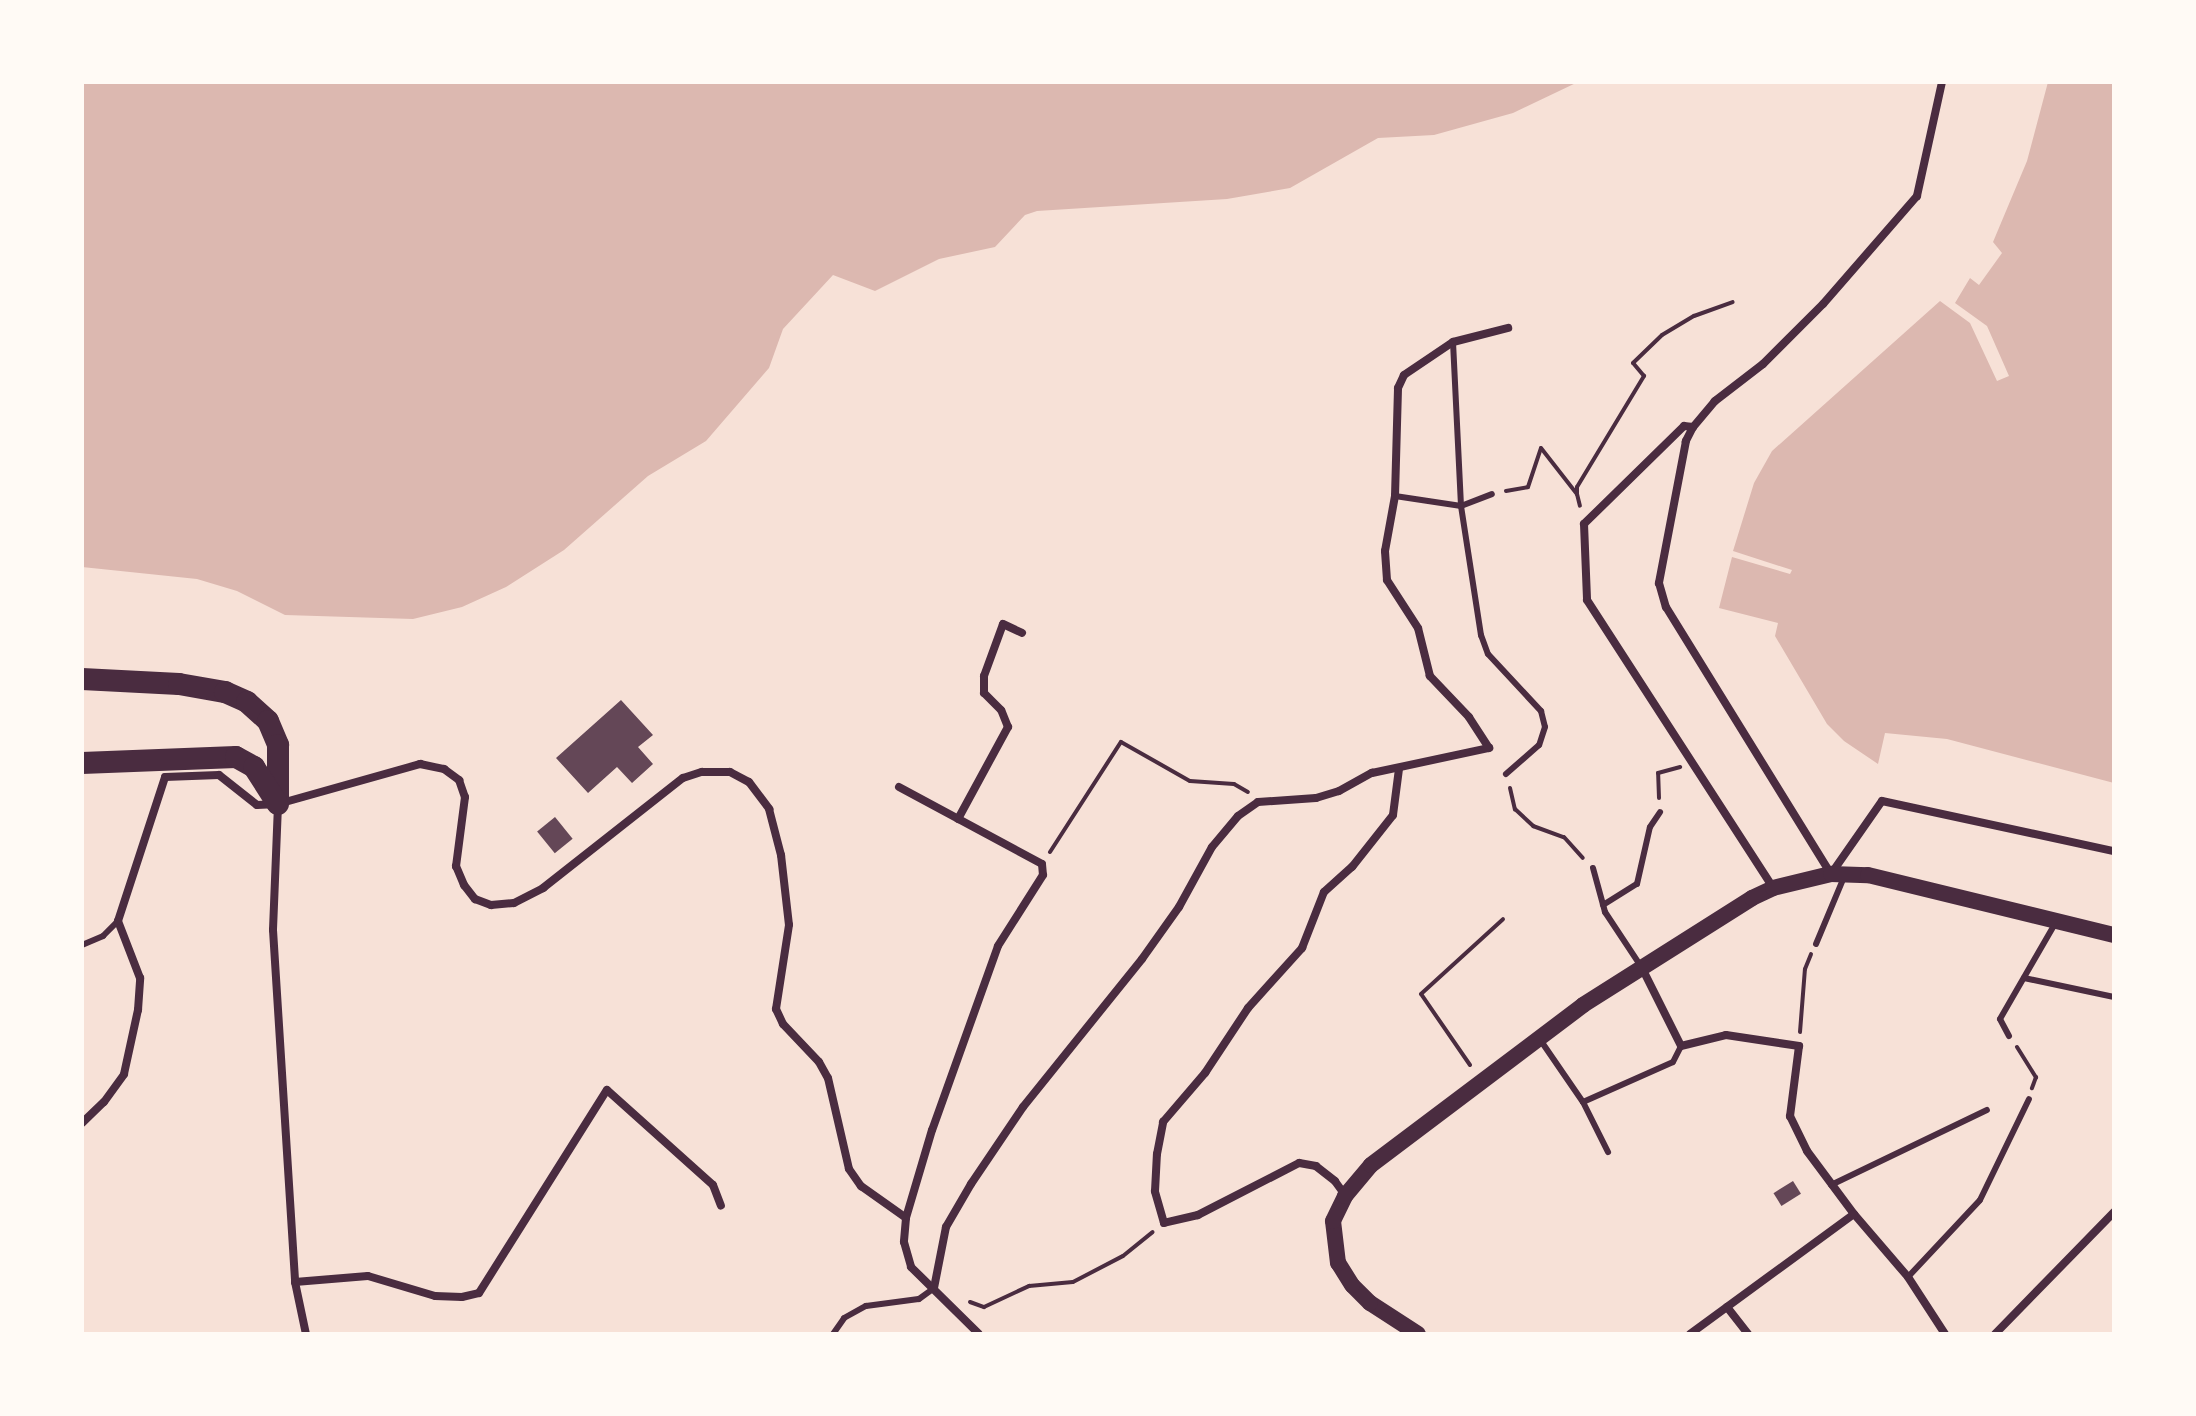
<!DOCTYPE html>
<style>
body{margin:0}
#map{position:relative;width:2196px;height:1416px;overflow:hidden;background:#f7e1d7;font-family:"Golos Text",sans-serif}
div>[style]{position:absolute}
[style*='--x']{left:calc(var(--x)*1px);top:calc(var(--y)*1px);width:calc(var(--w)*1px);rotate:calc(var(--a)*1deg)}
.water>*{inset:0;background:#dcb8b0}
.building>*{inset:0;background:#644757;transform-origin:0 0}
.path>*{height:4px;margin:-2px;padding:0 2px;transform-origin:2px;border-radius:2px;background:#4a2c40}
.service>*{height:6px;margin:-3px;padding:0 3px;transform-origin:3px;border-radius:3px;background:#4a2c40}
.minor>*{height:8px;margin:-4px;padding:0 4px;transform-origin:4px;border-radius:4px;background:#4a2c40}
.secondary>*{height:16px;margin:-8px;padding:0 8px;transform-origin:8px;border-radius:8px;background:#4a2c40}
.trunk>*{height:22px;margin:-11px;padding:0 11px;transform-origin:11px;border-radius:11px;background:#4a2c40}
span{translate:-50% -50%;white-space:nowrap;text-align:center;line-height:1.15;-webkit-text-stroke:6px #fffaf5;paint-order:stroke}
.frame{position:absolute;inset:0;border:84px solid #fffaf5;pointer-events:none}
</style>
<div id="map">
<div class="water">
<i style="clip-path:polygon(82px 82px,1578px 82px,1513px 113px,1434px 135px,1378px 138px,1290px 188px,1227px 199px,1037px 211px,1025px 215px,995px 247px,939px 259px,875px 291px,833px 275px,783px 329px,769px 368px,706px 441px,648px 476px,564px 550px,506px 587px,462px 607px,413px 619px,285px 615px,237px 591px,197px 579px,82px 567px)"></i>
<i style="clip-path:polygon(2048px 82px,2114px 82px,2114px 783px,1947px 739px,1885px 733px,1878px 764px,1844px 741px,1827px 724px,1775px 636px,1778px 623px,1719px 608px,1732px 557px,1790px 574px,1792px 570px,1733px 551px,1754px 483px,1772px 451px,1940px 301px,1970px 323px,1997px 381px,2009px 376px,1987px 326px,1955px 303px,1970px 278px,1979px 285px,2002px 253px,1993px 242px,2027px 161px)"></i>
</div>
<div class="building">
<i style="clip-path:polygon(621px 700px,653px 735px,638px 747px,653px 764px,632px 783px,617px 767px,588px 793px,556px 758px)"></i>
<i style="left:555px;top:817px;width:28px;height:23px;rotate:51deg"></i>
<i style="left:1793px;top:1181px;width:15px;height:23px;rotate:58deg"></i>
</div>
<div class="path">
<i style="--x:1506;--y:491;--w:22;--a:-10"></i>
<i style="--x:1528;--y:487;--w:41;--a:-71.6"></i>
<i style="--x:1541;--y:448;--w:58;--a:52"></i>
<i style="--x:1577;--y:494;--w:12;--a:76"></i>
<i style="--x:1577;--y:494;--w:7;--a:-90"></i>
<i style="--x:1577;--y:487;--w:130;--a:-58.9"></i>
<i style="--x:1644;--y:376;--w:17;--a:-130"></i>
<i style="--x:1633;--y:363;--w:40;--a:-44"></i>
<i style="--x:1662;--y:335;--w:37;--a:-31"></i>
<i style="--x:1694;--y:316;--w:41;--a:-19.7"></i>
<i style="--x:1510;--y:788;--w:22;--a:77"></i>
<i style="--x:1515;--y:809;--w:25;--a:43"></i>
<i style="--x:1533;--y:826;--w:33;--a:20"></i>
<i style="--x:1564;--y:837;--w:28;--a:48"></i>
<i style="--x:1659;--y:798;--w:25;--a:-92"></i>
<i style="--x:1658;--y:773;--w:23;--a:-15"></i>
<i style="--x:1050;--y:852;--w:131;--a:-57.2"></i>
<i style="--x:1121;--y:742;--w:79;--a:29.5"></i>
<i style="--x:1190;--y:781;--w:44;--a:3.9"></i>
<i style="--x:1234;--y:784;--w:16;--a:30"></i>
<i style="--x:1800;--y:1032;--w:63;--a:-85.5"></i>
<i style="--x:1805;--y:969;--w:16;--a:-68"></i>
<i style="--x:2017;--y:1047;--w:36;--a:58"></i>
<i style="--x:2036;--y:1077;--w:12;--a:110"></i>
<i style="--x:1470;--y:1065;--w:86;--a:-124.6"></i>
<i style="--x:1421;--y:994;--w:111;--a:-42.4"></i>
<i style="--x:970;--y:1302;--w:15;--a:20"></i>
<i style="--x:984;--y:1307;--w:50;--a:-25"></i>
<i style="--x:1029;--y:1286;--w:44;--a:-5.2"></i>
<i style="--x:1073;--y:1282;--w:56;--a:-27.5"></i>
<i style="--x:1123;--y:1256;--w:38;--a:-39"></i>
</div>
<div class="service">
<i style="--x:1453;--y:342;--w:164;--a:87.2"></i>
<i style="--x:1461;--y:506;--w:131;--a:81.2"></i>
<i style="--x:1481;--y:635;--w:20;--a:70"></i>
<i style="--x:1488;--y:654;--w:78;--a:47.1"></i>
<i style="--x:1541;--y:711;--w:16;--a:76"></i>
<i style="--x:1545;--y:727;--w:19;--a:108"></i>
<i style="--x:1539;--y:745;--w:44;--a:138.7"></i>
<i style="--x:1395;--y:496;--w:67;--a:8.6"></i>
<i style="--x:1461;--y:506;--w:33;--a:-21"></i>
<i style="--x:1593;--y:868;--w:46;--a:74.7"></i>
<i style="--x:1605;--y:912;--w:67;--a:56.5"></i>
<i style="--x:1603;--y:905;--w:40;--a:-32"></i>
<i style="--x:1637;--y:884;--w:58;--a:-77.2"></i>
<i style="--x:1650;--y:827;--w:18;--a:-56"></i>
<i style="--x:1816;--y:944;--w:73;--a:-67.3"></i>
<i style="--x:82;--y:945;--w:23;--a:-23"></i>
<i style="--x:103;--y:936;--w:21;--a:-45"></i>
<i style="--x:2024;--y:978;--w:92;--a:11.9"></i>
<i style="--x:2009;--y:1036;--w:19;--a:-118"></i>
<i style="--x:2000;--y:1019;--w:112;--a:-60"></i>
<i style="--x:1541;--y:1041;--w:74;--a:55.5"></i>
<i style="--x:1583;--y:1102;--w:56;--a:63.4"></i>
<i style="--x:1583;--y:1102;--w:98;--a:-24"></i>
<i style="--x:1673;--y:1062;--w:18;--a:-63"></i>
<i style="--x:1831;--y:1185;--w:173;--a:-25.7"></i>
<i style="--x:1908;--y:1277;--w:105;--a:-46.9"></i>
<i style="--x:1980;--y:1200;--w:112;--a:-64.1"></i>
<i style="--x:833;--y:1334;--w:19;--a:-55"></i>
<i style="--x:844;--y:1318;--w:25;--a:-29"></i>
<i style="--x:866;--y:1306;--w:53;--a:-7.5"></i>
<i style="--x:919;--y:1299;--w:19;--a:-36"></i>
</div>
<div class="minor">
<i style="--x:1942;--y:82;--w:117;--a:102.4"></i>
<i style="--x:1917;--y:196;--w:143;--a:131"></i>
<i style="--x:1823;--y:304;--w:85;--a:135"></i>
<i style="--x:1763;--y:364;--w:61;--a:142.4"></i>
<i style="--x:1715;--y:401;--w:34;--a:130"></i>
<i style="--x:1693;--y:427;--w:16;--a:117"></i>
<i style="--x:1686;--y:441;--w:145;--a:100.8"></i>
<i style="--x:1659;--y:583;--w:25;--a:74"></i>
<i style="--x:1666;--y:607;--w:314;--a:58.3"></i>
<i style="--x:1831;--y:874;--w:89;--a:-55.1"></i>
<i style="--x:1882;--y:801;--w:237;--a:12.2"></i>
<i style="--x:1693;--y:427;--w:9;--a:-174"></i>
<i style="--x:1684;--y:426;--w:140;--a:135.6"></i>
<i style="--x:1584;--y:524;--w:76;--a:87.7"></i>
<i style="--x:1587;--y:600;--w:343;--a:57.1"></i>
<i style="--x:899;--y:787;--w:162;--a:28.3"></i>
<i style="--x:1042;--y:864;--w:11;--a:85"></i>
<i style="--x:1043;--y:875;--w:84;--a:122.4"></i>
<i style="--x:998;--y:946;--w:195;--a:109.7"></i>
<i style="--x:932;--y:1130;--w:92;--a:106.5"></i>
<i style="--x:906;--y:1218;--w:24;--a:95"></i>
<i style="--x:904;--y:1242;--w:26;--a:74"></i>
<i style="--x:911;--y:1267;--w:95;--a:44.6"></i>
<i style="--x:278;--y:805;--w:125;--a:92.3"></i>
<i style="--x:273;--y:930;--w:353;--a:86.4"></i>
<i style="--x:295;--y:1282;--w:53;--a:78.1"></i>
<i style="--x:958;--y:819;--w:105;--a:-61.5"></i>
<i style="--x:1008;--y:727;--w:18;--a:-112"></i>
<i style="--x:1001;--y:710;--w:24;--a:-135"></i>
<i style="--x:984;--y:693;--w:17;--a:-90"></i>
<i style="--x:984;--y:676;--w:55;--a:-69.9"></i>
<i style="--x:1003;--y:624;--w:21;--a:25"></i>
<i style="--x:1642;--y:968;--w:87;--a:63.4"></i>
<i style="--x:1681;--y:1046;--w:46;--a:-13.7"></i>
<i style="--x:1726;--y:1035;--w:74;--a:8.6"></i>
<i style="--x:1799;--y:1046;--w:71;--a:97.3"></i>
<i style="--x:1790;--y:1116;--w:39;--a:64"></i>
<i style="--x:1807;--y:1151;--w:79;--a:53.3"></i>
<i style="--x:1854;--y:1214;--w:83;--a:49.4"></i>
<i style="--x:1908;--y:1277;--w:68;--a:57"></i>
<i style="--x:82;--y:1123;--w:30;--a:-44"></i>
<i style="--x:104;--y:1102;--w:34;--a:-54"></i>
<i style="--x:124;--y:1074;--w:66;--a:-77.7"></i>
<i style="--x:138;--y:1010;--w:32;--a:-86"></i>
<i style="--x:140;--y:978;--w:61;--a:-111.1"></i>
<i style="--x:118;--y:921;--w:151;--a:-71.9"></i>
<i style="--x:165;--y:777;--w:54;--a:-2.1"></i>
<i style="--x:219;--y:775;--w:48;--a:38.3"></i>
<i style="--x:257;--y:805;--w:21;--a:-3"></i>
<i style="--x:278;--y:804;--w:148;--a:-15.7"></i>
<i style="--x:420;--y:764;--w:25;--a:12"></i>
<i style="--x:444;--y:769;--w:19;--a:36"></i>
<i style="--x:459;--y:780;--w:18;--a:71"></i>
<i style="--x:465;--y:797;--w:70;--a:97.4"></i>
<i style="--x:456;--y:866;--w:21;--a:67"></i>
<i style="--x:464;--y:885;--w:18;--a:52"></i>
<i style="--x:475;--y:899;--w:17;--a:21"></i>
<i style="--x:491;--y:905;--w:23;--a:-5"></i>
<i style="--x:514;--y:903;--w:33;--a:-27"></i>
<i style="--x:543;--y:888;--w:178;--a:-38.2"></i>
<i style="--x:683;--y:778;--w:20;--a:-18"></i>
<i style="--x:702;--y:772;--w:28;--a:0"></i>
<i style="--x:730;--y:772;--w:21;--a:28"></i>
<i style="--x:749;--y:782;--w:34;--a:53"></i>
<i style="--x:769;--y:809;--w:48;--a:75.4"></i>
<i style="--x:781;--y:855;--w:70;--a:83.5"></i>
<i style="--x:789;--y:925;--w:85;--a:98.8"></i>
<i style="--x:776;--y:1009;--w:17;--a:65"></i>
<i style="--x:783;--y:1024;--w:52;--a:46.5"></i>
<i style="--x:819;--y:1062;--w:18;--a:61"></i>
<i style="--x:828;--y:1078;--w:93;--a:77"></i>
<i style="--x:849;--y:1169;--w:21;--a:55"></i>
<i style="--x:861;--y:1186;--w:55;--a:35.4"></i>
<i style="--x:1345;--y:1195;--w:17;--a:-126"></i>
<i style="--x:1335;--y:1181;--w:24;--a:-142"></i>
<i style="--x:1316;--y:1166;--w:17;--a:-170"></i>
<i style="--x:1299;--y:1163;--w:114;--a:152.8"></i>
<i style="--x:1198;--y:1215;--w:35;--a:167"></i>
<i style="--x:1164;--y:1223;--w:33;--a:-106"></i>
<i style="--x:1155;--y:1191;--w:37;--a:-87"></i>
<i style="--x:1157;--y:1154;--w:33;--a:-79"></i>
<i style="--x:1163;--y:1122;--w:65;--a:-49.4"></i>
<i style="--x:1205;--y:1073;--w:78;--a:-56.5"></i>
<i style="--x:1248;--y:1008;--w:81;--a:-48"></i>
<i style="--x:1302;--y:948;--w:60;--a:-68.6"></i>
<i style="--x:1324;--y:892;--w:38;--a:-42"></i>
<i style="--x:1352;--y:867;--w:66;--a:-51.7"></i>
<i style="--x:1393;--y:815;--w:46;--a:-82.6"></i>
<i style="--x:295;--y:1282;--w:73;--a:-4.7"></i>
<i style="--x:368;--y:1276;--w:70;--a:16.6"></i>
<i style="--x:435;--y:1296;--w:27;--a:2"></i>
<i style="--x:462;--y:1297;--w:17;--a:-13"></i>
<i style="--x:479;--y:1293;--w:240;--a:-57.8"></i>
<i style="--x:607;--y:1090;--w:142;--a:41.9"></i>
<i style="--x:713;--y:1185;--w:22;--a:69"></i>
<i style="--x:934;--y:1288;--w:62;--a:-78.9"></i>
<i style="--x:946;--y:1227;--w:50;--a:-59.8"></i>
<i style="--x:971;--y:1184;--w:93;--a:-56"></i>
<i style="--x:1023;--y:1107;--w:190;--a:-51.2"></i>
<i style="--x:1142;--y:959;--w:64;--a:-54.6"></i>
<i style="--x:1179;--y:907;--w:68;--a:-61.2"></i>
<i style="--x:1212;--y:847;--w:40;--a:-50"></i>
<i style="--x:1238;--y:816;--w:24;--a:-35"></i>
<i style="--x:1258;--y:802;--w:58;--a:-3.9"></i>
<i style="--x:1316;--y:798;--w:24;--a:-17"></i>
<i style="--x:1339;--y:791;--w:38;--a:-29"></i>
<i style="--x:1372;--y:773;--w:120;--a:-12.1"></i>
<i style="--x:1489;--y:748;--w:37;--a:-123"></i>
<i style="--x:1469;--y:717;--w:57;--a:-133.6"></i>
<i style="--x:1430;--y:676;--w:49;--a:-104"></i>
<i style="--x:1418;--y:628;--w:57;--a:-122.9"></i>
<i style="--x:1387;--y:580;--w:29;--a:-94"></i>
<i style="--x:1385;--y:551;--w:56;--a:-79.7"></i>
<i style="--x:1395;--y:496;--w:108;--a:-88.4"></i>
<i style="--x:1398;--y:388;--w:14;--a:-65"></i>
<i style="--x:1404;--y:375;--w:59;--a:-34"></i>
<i style="--x:1453;--y:342;--w:57;--a:-14.3"></i>
<i style="--x:1727;--y:1307;--w:34;--a:52"></i>
<i style="--x:1690;--y:1334;--w:203;--a:-36.2"></i>
<i style="--x:1995;--y:1334;--w:170;--a:-45.7"></i>
</div>
<div class="secondary">
<i style="--x:1418;--y:1334;--w:57;--a:-147.1"></i>
<i style="--x:1370;--y:1303;--w:25;--a:-135"></i>
<i style="--x:1352;--y:1285;--w:26;--a:-122"></i>
<i style="--x:1338;--y:1263;--w:42;--a:-96.8"></i>
<i style="--x:1333;--y:1221;--w:28;--a:-64"></i>
<i style="--x:1345;--y:1196;--w:40;--a:-50"></i>
<i style="--x:1371;--y:1165;--w:266;--a:-37"></i>
<i style="--x:1583;--y:1005;--w:200;--a:-32.3"></i>
<i style="--x:1752;--y:898;--w:23;--a:-25"></i>
<i style="--x:1773;--y:888;--w:60;--a:-13.6"></i>
<i style="--x:1831;--y:874;--w:37;--a:2"></i>
<i style="--x:1868;--y:875;--w:253;--a:13.7"></i>
</div>
<div class="trunk">
<i style="--x:82;--y:679;--w:97;--a:3"></i>
<i style="--x:179;--y:684;--w:47;--a:9.9"></i>
<i style="--x:225;--y:692;--w:24;--a:24"></i>
<i style="--x:247;--y:702;--w:28;--a:42"></i>
<i style="--x:268;--y:721;--w:26;--a:67"></i>
<i style="--x:278;--y:745;--w:59;--a:90"></i>
<i style="--x:82;--y:763;--w:154;--a:-2.2"></i>
<i style="--x:236;--y:757;--w:21;--a:29"></i>
<i style="--x:254;--y:767;--w:43;--a:57.4"></i>
</div>
<div class="frame"></div>
</div>
